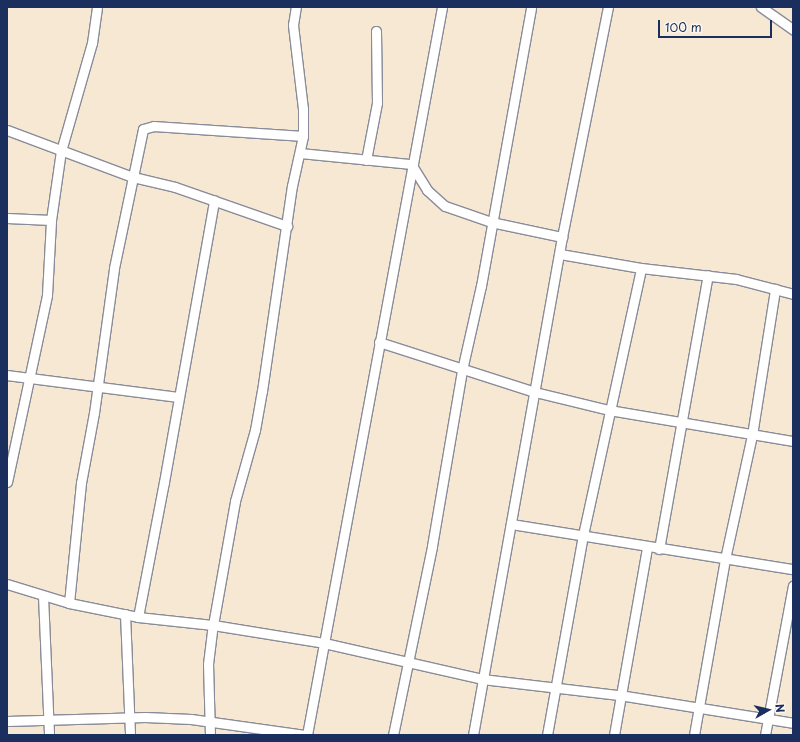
<!DOCTYPE html>
<style>
body{margin:0}
#map{position:relative;width:800px;height:742px;overflow:hidden;background:#f7e8d3;font-family:"Playpen Sans",sans-serif}
div>[style]{position:absolute}
[style*='--x']{left:calc(var(--x)*1px);top:calc(var(--y)*1px);width:calc(var(--w)*1px);rotate:calc(var(--a)*1deg)}
.roads{filter:drop-shadow(1px 0 #898c98) drop-shadow(-1px 0 #898c98) drop-shadow(0 1px #898c98) drop-shadow(0 -1px #898c98)}
.minor>*{height:9px;margin:-4.5px;padding:0 4.5px;transform-origin:4.5px;border-radius:4.5px;background:#fff}
span{translate:-50% -50%;white-space:nowrap;text-align:center;line-height:1.15;-webkit-text-stroke:3px #fbf7ec;paint-order:stroke}
.frame{position:absolute;inset:0;border:8px solid #1b2f5e;pointer-events:none}
.north{position:absolute;left:748px;top:690px;width:40px;height:40px;-webkit-text-stroke:3px #fbf7ec;paint-order:stroke;rotate:82deg;font-size:11px;font-weight:700;line-height:16px;text-align:center;color:#1b2f5e}
.north::after{content:'';display:block;margin:auto;width:14px;height:18px;background:#1b2f5e;clip-path:polygon(50% 0,100% 100%,50% 72%,0 100%)}
.scale{position:absolute;left:658px;top:20px;width:114px;height:18px;box-sizing:border-box;border:2px solid #1b2f5e;border-top:0;padding-left:5px;font-size:12px;line-height:14px;white-space:nowrap;color:#1b2f5e;-webkit-text-stroke:3px #fbf7ec;paint-order:stroke}
</style>
<div id="map">
<div class="roads">
<div class="minor">
<i style="--x:761;--y:7;--w:39;--a:35"></i>
<i style="--x:7;--y:130;--w:134;--a:20.5"></i>
<i style="--x:133;--y:177;--w:43;--a:13.4"></i>
<i style="--x:175;--y:187;--w:119;--a:19.2"></i>
<i style="--x:300;--y:153;--w:112;--a:5.7"></i>
<i style="--x:411;--y:164;--w:31;--a:58"></i>
<i style="--x:427;--y:190;--w:24;--a:42"></i>
<i style="--x:445;--y:206;--w:49;--a:19.2"></i>
<i style="--x:491;--y:222;--w:73;--a:11.9"></i>
<i style="--x:366;--y:160;--w:58;--a:-79.1"></i>
<i style="--x:377;--y:103;--w:72;--a:-90.8"></i>
<i style="--x:7;--y:218;--w:44;--a:2.6"></i>
<i style="--x:560;--y:254;--w:82;--a:9.8"></i>
<i style="--x:641;--y:268;--w:96;--a:6.6"></i>
<i style="--x:736;--y:279;--w:59;--a:14.7"></i>
<i style="--x:379;--y:342;--w:164;--a:17.8"></i>
<i style="--x:535;--y:392;--w:76;--a:13.7"></i>
<i style="--x:609;--y:410;--w:187;--a:9.6"></i>
<i style="--x:7;--y:375;--w:172;--a:7.3"></i>
<i style="--x:7;--y:482;--w:191;--a:-77.9"></i>
<i style="--x:47;--y:295;--w:75;--a:-86.9"></i>
<i style="--x:51;--y:220;--w:70;--a:-81.8"></i>
<i style="--x:61;--y:151;--w:112;--a:-74"></i>
<i style="--x:92;--y:43;--w:36;--a:-82"></i>
<i style="--x:511;--y:524;--w:286;--a:9.1"></i>
<i style="--x:659;--y:549;--w:278;--a:-79.9"></i>
<i style="--x:7;--y:584;--w:65;--a:17"></i>
<i style="--x:69;--y:603;--w:70;--a:11.5"></i>
<i style="--x:138;--y:617;--w:75;--a:6.1"></i>
<i style="--x:213;--y:625;--w:112;--a:9.2"></i>
<i style="--x:324;--y:643;--w:162;--a:12.8"></i>
<i style="--x:482;--y:679;--w:138;--a:6.7"></i>
<i style="--x:619;--y:695;--w:176;--a:9.1"></i>
<i style="--x:43;--y:596;--w:139;--a:87.5"></i>
<i style="--x:69;--y:603;--w:121;--a:-84.3"></i>
<i style="--x:81;--y:483;--w:71;--a:-79.5"></i>
<i style="--x:94;--y:413;--w:146;--a:-82.1"></i>
<i style="--x:114;--y:268;--w:142;--a:-78.2"></i>
<i style="--x:143;--y:129;--w:11;--a:-15"></i>
<i style="--x:154;--y:126;--w:149;--a:3.8"></i>
<i style="--x:125;--y:614;--w:121;--a:87.6"></i>
<i style="--x:138;--y:617;--w:137;--a:-79.1"></i>
<i style="--x:164;--y:482;--w:286;--a:-79.9"></i>
<i style="--x:7;--y:721;--w:138;--a:-1.7"></i>
<i style="--x:145;--y:717;--w:46;--a:2.5"></i>
<i style="--x:191;--y:719;--w:115;--a:8"></i>
<i style="--x:210;--y:735;--w:71;--a:-91.6"></i>
<i style="--x:208;--y:664;--w:39;--a:-83"></i>
<i style="--x:213;--y:625;--w:126;--a:-79.9"></i>
<i style="--x:235;--y:501;--w:74;--a:-74.3"></i>
<i style="--x:255;--y:430;--w:40;--a:-80"></i>
<i style="--x:262;--y:391;--w:207;--a:-81.7"></i>
<i style="--x:292;--y:186;--w:51;--a:-77.6"></i>
<i style="--x:303;--y:136;--w:27;--a:-90"></i>
<i style="--x:303;--y:109;--w:85;--a:-96.8"></i>
<i style="--x:293;--y:25;--w:18;--a:-81"></i>
<i style="--x:307;--y:735;--w:740;--a:-79.49"></i>
<i style="--x:393;--y:735;--w:193;--a:-78.3"></i>
<i style="--x:432;--y:546;--w:179;--a:-80.3"></i>
<i style="--x:462;--y:370;--w:86;--a:-77.3"></i>
<i style="--x:481;--y:286;--w:283;--a:-79.8"></i>
<i style="--x:473;--y:735;--w:506;--a:-79.87"></i>
<i style="--x:562;--y:237;--w:235;--a:-78.7"></i>
<i style="--x:547;--y:735;--w:203;--a:-79.8"></i>
<i style="--x:583;--y:535;--w:273;--a:-77.7"></i>
<i style="--x:614;--y:735;--w:191;--a:-80"></i>
<i style="--x:694;--y:735;--w:179;--a:-80"></i>
<i style="--x:725;--y:559;--w:127;--a:-77.7"></i>
<i style="--x:752;--y:435;--w:148;--a:-81"></i>
<i style="--x:765;--y:735;--w:152;--a:-79.4"></i>
</div>
</div>
<div class="frame"></div>
<div class="north">N</div>
<div class="scale">100 m</div>
</div>
